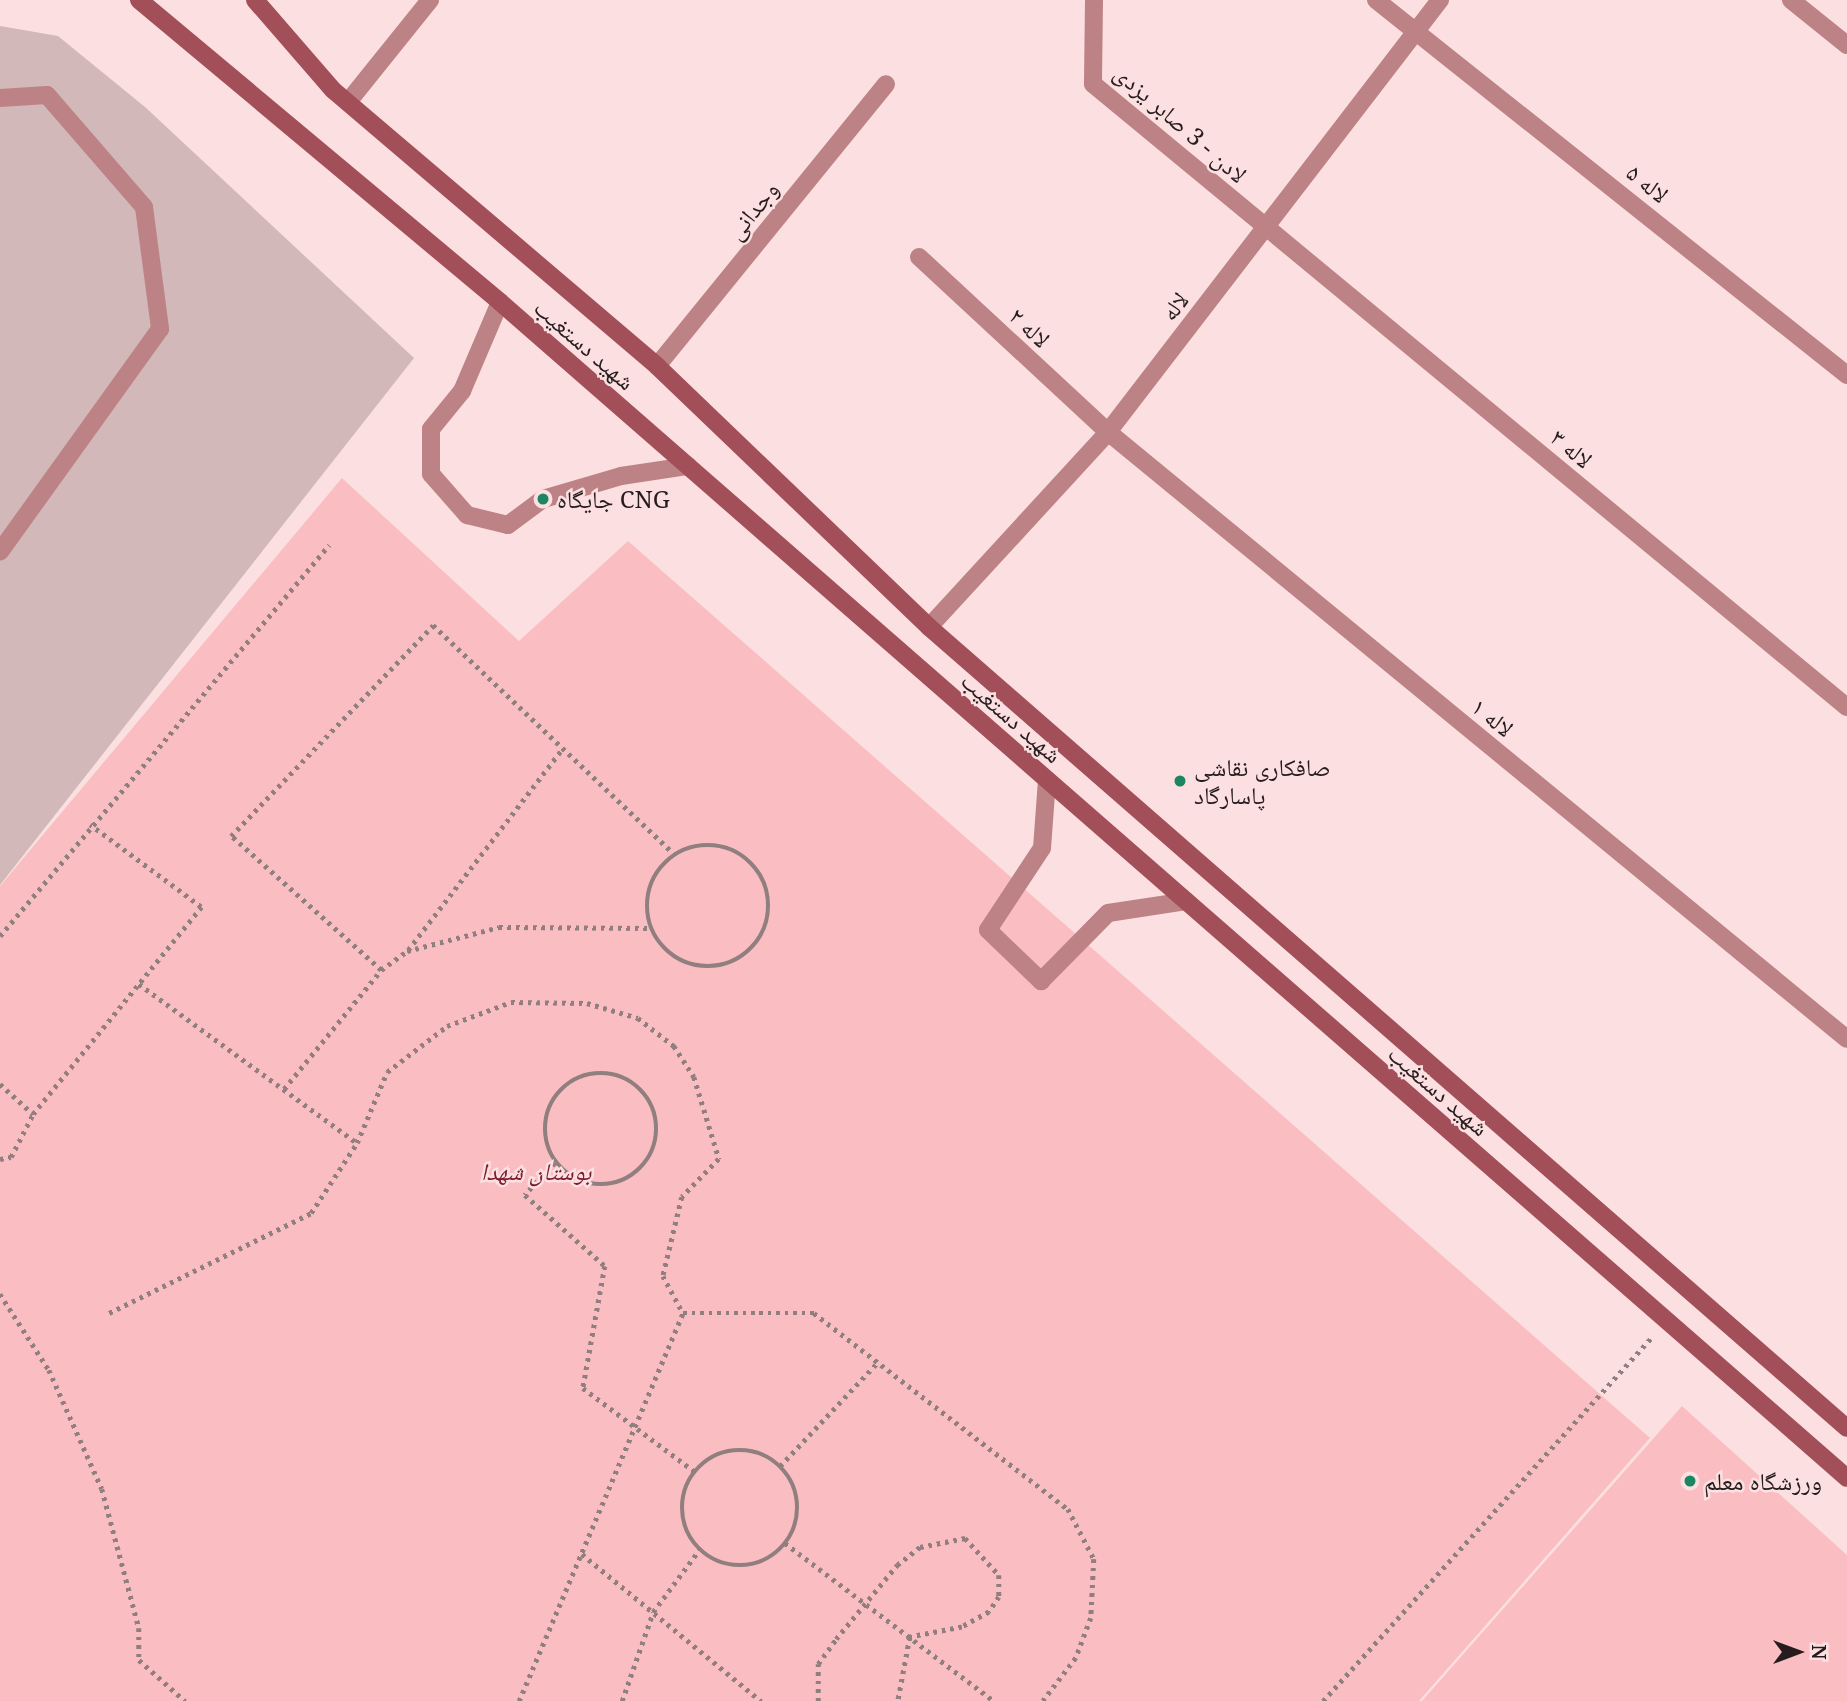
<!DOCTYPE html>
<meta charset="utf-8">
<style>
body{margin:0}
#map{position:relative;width:1847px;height:1701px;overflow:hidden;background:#fce0e1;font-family:"Noto Serif","Noto Naskh Arabic",serif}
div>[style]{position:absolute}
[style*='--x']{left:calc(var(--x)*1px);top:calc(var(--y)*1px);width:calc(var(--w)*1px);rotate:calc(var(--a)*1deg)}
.green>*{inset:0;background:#fabec2}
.building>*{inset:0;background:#d2b8b9}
.path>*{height:4.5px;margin-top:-2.25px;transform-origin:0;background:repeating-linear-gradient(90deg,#917e7f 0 3.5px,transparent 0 8.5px)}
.path>.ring{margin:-2.25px;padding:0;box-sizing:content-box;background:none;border:4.5px solid #917e7f;border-radius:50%}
.service>*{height:18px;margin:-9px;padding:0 9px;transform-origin:9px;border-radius:9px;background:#bd8286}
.minor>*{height:18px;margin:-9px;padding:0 9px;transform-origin:9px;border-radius:9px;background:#bd8286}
.secondary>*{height:18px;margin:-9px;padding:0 9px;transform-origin:9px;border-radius:9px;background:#a24f59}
.path-bridge>*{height:4.5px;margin-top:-2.25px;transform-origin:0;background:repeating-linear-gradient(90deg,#917e7f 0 3.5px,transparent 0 8.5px)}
.dots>*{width:19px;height:19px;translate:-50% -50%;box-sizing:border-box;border:4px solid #fce0e1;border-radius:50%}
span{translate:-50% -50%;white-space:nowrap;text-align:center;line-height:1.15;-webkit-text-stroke:5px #fce0e1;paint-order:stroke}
.street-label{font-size:24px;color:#261c1d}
.poi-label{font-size:24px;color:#261c1d}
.left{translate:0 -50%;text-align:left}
.park-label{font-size:24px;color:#7d1c2f;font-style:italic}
.north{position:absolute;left:1763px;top:1617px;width:70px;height:70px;-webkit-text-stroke:5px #fce0e1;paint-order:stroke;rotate:90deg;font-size:19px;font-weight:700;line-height:28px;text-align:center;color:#261c1d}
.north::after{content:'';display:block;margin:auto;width:24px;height:32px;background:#261c1d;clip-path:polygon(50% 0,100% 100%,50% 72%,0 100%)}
</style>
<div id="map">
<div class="green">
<i style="clip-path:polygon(342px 478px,519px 641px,628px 541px,1650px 1438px,1419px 1701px,0 1701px,0 886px)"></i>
<i style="clip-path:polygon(1682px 1406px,1847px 1555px,1847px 1701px,1422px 1701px)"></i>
</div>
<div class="building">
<i style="clip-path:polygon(0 26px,58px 36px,145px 107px,414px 358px,0 885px)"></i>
</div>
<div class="path">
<i class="ring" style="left:647px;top:845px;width:117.5px;height:117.5px"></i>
<i style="--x:0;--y:936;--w:511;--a:-49.92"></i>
<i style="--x:408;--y:950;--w:255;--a:-52.5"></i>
<i style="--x:381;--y:970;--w:201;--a:-138.2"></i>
<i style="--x:231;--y:836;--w:292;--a:-46.2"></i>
<i style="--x:433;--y:625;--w:334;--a:43.5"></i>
<i style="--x:139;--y:984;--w:270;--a:36.1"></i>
<i class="ring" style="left:545px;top:1073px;width:107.5px;height:107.5px"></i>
<i style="--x:0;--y:1084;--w:45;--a:42.3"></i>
<i style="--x:33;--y:1114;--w:267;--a:-50.9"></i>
<i style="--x:201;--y:907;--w:138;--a:-143.5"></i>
<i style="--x:284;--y:1089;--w:154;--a:-50.8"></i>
<i style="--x:381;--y:970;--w:32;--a:-36"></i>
<i style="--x:407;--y:951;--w:95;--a:-14.6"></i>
<i style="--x:499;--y:927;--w:151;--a:0.4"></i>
<i style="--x:0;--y:1159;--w:11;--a:-10"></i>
<i style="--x:11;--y:1157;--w:48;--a:-62.9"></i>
<i style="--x:555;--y:1163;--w:44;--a:133.2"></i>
<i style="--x:525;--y:1195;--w:107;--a:41.6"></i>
<i style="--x:605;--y:1266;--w:124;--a:100.2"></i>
<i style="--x:583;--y:1388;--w:139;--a:36.8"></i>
<i style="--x:0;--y:1294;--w:90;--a:57.2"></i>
<i style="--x:49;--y:1370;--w:130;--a:66"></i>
<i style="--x:102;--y:1489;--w:144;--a:75.1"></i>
<i style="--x:139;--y:1628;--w:32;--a:90"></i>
<i style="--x:139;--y:1660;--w:62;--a:41.7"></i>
<i style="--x:109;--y:1313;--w:225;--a:-26.3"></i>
<i style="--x:311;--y:1213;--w:84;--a:-56.7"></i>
<i style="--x:357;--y:1143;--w:77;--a:-67.1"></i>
<i style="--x:387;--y:1072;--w:76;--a:-37.5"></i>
<i style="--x:447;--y:1026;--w:68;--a:-20.6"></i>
<i style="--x:511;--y:1002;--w:76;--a:0.8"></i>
<i style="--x:587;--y:1003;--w:53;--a:16.4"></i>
<i style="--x:638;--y:1018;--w:46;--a:37.9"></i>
<i style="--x:674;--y:1046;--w:37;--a:57"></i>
<i style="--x:694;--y:1077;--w:86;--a:73"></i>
<i style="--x:719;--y:1159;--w:53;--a:134.2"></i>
<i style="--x:682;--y:1197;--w:81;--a:103.5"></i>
<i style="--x:663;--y:1276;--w:42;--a:61.6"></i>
<i class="ring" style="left:682px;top:1450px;width:111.5px;height:111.5px"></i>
<i style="--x:780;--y:1466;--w:143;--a:-46.7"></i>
<i style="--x:785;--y:1543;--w:262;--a:37.1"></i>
<i style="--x:582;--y:1554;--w:232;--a:39.4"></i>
<i style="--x:897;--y:1565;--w:29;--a:-38"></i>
<i style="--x:920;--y:1547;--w:46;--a:-11.3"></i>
<i style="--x:965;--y:1538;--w:50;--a:47.4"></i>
<i style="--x:999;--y:1575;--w:22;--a:90"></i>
<i style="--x:999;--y:1597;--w:18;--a:124"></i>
<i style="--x:989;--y:1612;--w:31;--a:151"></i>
<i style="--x:962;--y:1627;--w:53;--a:169.1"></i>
<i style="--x:910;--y:1637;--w:65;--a:100.6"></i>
<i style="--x:519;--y:1701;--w:421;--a:-67.1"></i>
<i style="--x:683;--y:1313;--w:131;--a:0"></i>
<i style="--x:814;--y:1313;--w:321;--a:37.7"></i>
<i style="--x:1068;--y:1509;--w:56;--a:62.5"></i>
<i style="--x:1094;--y:1559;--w:59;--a:92.9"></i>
<i style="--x:1091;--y:1618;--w:43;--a:110.6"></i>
<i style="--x:1076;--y:1658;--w:54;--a:127.5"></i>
<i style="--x:622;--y:1701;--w:94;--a:-70.8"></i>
<i style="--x:653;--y:1612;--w:79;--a:-53.3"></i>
<i style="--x:818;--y:1701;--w:37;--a:-90"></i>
<i style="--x:818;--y:1664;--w:31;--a:-54"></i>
<i style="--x:1323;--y:1701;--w:489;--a:-47.9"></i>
</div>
<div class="service">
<i style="--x:0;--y:98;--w:47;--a:-3.7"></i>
<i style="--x:47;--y:95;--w:148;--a:49.1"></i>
<i style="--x:144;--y:207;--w:123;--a:82.5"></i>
<i style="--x:160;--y:329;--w:274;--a:125.7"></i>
<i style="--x:500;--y:302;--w:97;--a:113.1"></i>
<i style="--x:462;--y:391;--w:49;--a:129.2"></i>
<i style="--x:431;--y:429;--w:45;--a:90"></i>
<i style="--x:431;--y:474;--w:55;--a:48.7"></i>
<i style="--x:467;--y:515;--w:42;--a:13.7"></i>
<i style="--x:508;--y:525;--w:44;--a:-36.6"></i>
<i style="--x:543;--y:499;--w:81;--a:-16.4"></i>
<i style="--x:621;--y:476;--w:68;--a:-8.5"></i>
<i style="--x:1047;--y:780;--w:68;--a:94.2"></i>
<i style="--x:1042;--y:848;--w:98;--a:123.4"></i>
<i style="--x:988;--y:930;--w:74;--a:43.9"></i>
<i style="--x:1041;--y:981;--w:95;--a:-45.4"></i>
<i style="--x:1108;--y:913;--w:79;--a:-8.7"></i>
</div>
<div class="minor">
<i style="--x:1094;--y:0;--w:84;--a:90.7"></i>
<i style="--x:1093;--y:84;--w:978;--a:39.57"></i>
<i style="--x:1376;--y:0;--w:602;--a:38.53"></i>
<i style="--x:1791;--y:0;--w:72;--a:38.8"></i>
<i style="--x:348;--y:102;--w:131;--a:-51.2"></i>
<i style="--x:919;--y:257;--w:258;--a:42.8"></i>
<i style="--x:1108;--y:432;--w:956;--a:39.4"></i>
<i style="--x:657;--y:366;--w:363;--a:-50.9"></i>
<i style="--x:929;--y:627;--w:265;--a:-47.4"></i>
<i style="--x:1108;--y:432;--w:545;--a:-52.46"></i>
</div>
<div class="secondary">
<i style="--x:139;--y:0;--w:471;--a:39.9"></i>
<i style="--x:500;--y:302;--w:1788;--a:41.12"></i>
<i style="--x:255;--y:0;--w:119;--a:49.1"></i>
<i style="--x:333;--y:90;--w:426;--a:40.4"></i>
<i style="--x:657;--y:366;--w:377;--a:43.8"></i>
<i style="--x:929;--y:627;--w:1218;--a:41.11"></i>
</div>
<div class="path-bridge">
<i style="--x:836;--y:1639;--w:96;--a:-50.5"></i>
</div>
<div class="dots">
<i style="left:543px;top:499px;background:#1c8561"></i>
<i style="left:1180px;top:781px;background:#1c8561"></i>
<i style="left:1690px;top:1481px;background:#1c8561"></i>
</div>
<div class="street-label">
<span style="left:1181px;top:123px;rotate:41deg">لادن - 3 صابر یزدی</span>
<span style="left:1648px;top:183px;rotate:39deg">لاله ۵</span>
<span style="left:752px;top:210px;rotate:-51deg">وجدانی</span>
<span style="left:1174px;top:306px;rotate:-52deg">لاله</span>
<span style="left:1030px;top:327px;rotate:43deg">لاله ۲</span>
<span style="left:585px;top:344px;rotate:41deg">شهید دستغیب</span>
<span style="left:1572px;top:448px;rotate:40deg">لاله ۳</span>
<span style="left:1012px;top:717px;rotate:41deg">شهید دستغیب</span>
<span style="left:1493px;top:717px;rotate:39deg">لاله ۱</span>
<span style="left:1439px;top:1090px;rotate:41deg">شهید دستغیب</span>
</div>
<div class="poi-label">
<span class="left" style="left:557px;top:499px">جایگاه CNG</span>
<span class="left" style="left:1194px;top:781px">صافکاری نقاشی<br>پاسارگاد</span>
<span class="left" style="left:1704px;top:1481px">ورزشگاه معلم</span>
</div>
<div class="park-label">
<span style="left:536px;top:1171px">بوستان شهدا</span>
</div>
<div class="north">N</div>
</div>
